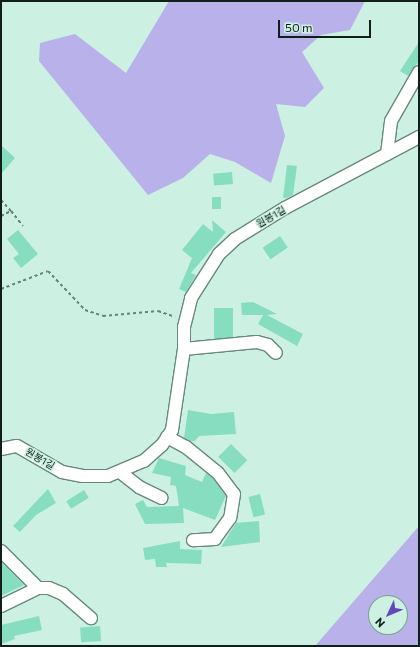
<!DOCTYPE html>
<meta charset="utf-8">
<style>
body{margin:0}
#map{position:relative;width:420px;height:647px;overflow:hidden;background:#ccf1e3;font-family:Commissioner,"Noto Sans KR",sans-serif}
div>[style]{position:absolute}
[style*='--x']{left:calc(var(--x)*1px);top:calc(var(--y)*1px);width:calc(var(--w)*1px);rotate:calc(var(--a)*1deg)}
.green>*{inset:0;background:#b9b1e9}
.building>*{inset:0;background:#87ddc0;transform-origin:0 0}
.path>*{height:2px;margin-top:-1px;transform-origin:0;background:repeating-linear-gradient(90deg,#698279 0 3px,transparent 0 6px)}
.roads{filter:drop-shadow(1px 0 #67897c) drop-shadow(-1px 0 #67897c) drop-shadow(0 1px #67897c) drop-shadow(0 -1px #67897c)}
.minor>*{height:12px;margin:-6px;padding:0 6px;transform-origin:6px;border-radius:6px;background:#fff}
span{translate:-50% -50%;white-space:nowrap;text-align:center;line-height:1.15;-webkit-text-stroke:3px #ccf1e3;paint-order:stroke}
.street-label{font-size:10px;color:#111f1a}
.frame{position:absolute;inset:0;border:2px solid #111f1a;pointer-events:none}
.north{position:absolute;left:368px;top:595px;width:40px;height:40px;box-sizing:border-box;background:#ccf1e3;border:1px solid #819d93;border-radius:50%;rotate:226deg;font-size:11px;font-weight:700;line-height:16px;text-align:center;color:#111f1a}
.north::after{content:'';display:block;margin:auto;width:14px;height:18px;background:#6745bd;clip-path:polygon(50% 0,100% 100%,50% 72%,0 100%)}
.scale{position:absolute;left:278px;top:20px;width:93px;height:18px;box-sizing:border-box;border:2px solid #111f1a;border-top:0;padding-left:5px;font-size:12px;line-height:14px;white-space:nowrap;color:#111f1a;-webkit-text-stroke:3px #ccf1e3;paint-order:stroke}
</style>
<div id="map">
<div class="green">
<i style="clip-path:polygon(169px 1px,365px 1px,350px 30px,321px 35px,302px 52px,324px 88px,305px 107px,276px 104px,285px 136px,271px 183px,235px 162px,210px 154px,183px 178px,148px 195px,39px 61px,40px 43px,75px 34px,126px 73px)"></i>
<i style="clip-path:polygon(evenodd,419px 526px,419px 646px,315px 646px,419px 526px,376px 603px,400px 603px,400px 627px,376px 627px,376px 603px)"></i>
</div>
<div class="building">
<i style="clip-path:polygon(419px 42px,419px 61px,408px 76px,400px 71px)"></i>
<i style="clip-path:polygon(1px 145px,15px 158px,1px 174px)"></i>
<i style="clip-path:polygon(287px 165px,297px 166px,293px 195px,287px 198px,283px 198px)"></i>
<i style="left:232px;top:172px;width:12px;height:19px;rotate:85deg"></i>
<i style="left:212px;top:197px;width:9px;height:12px"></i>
<i style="clip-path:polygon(212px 220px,226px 232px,191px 273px,196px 275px,186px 292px,179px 289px,192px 258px,182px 250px,203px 224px,213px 232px)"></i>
<i style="clip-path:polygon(18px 230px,38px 254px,21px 268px,13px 258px,19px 254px,7px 239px)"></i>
<i style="left:280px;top:236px;width:14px;height:21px;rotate:56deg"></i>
<i style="clip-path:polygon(253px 302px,277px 314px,267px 315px,303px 334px,297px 346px,258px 324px,263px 315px,242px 315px,241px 303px)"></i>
<i style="left:214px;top:308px;width:19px;height:31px"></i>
<i style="clip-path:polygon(188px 410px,211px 414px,234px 412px,236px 434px,199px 436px,195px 441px,190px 441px,184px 438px)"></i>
<i style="left:231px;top:444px;width:23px;height:18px;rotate:45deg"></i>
<i style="clip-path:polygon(159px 458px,186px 466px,185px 475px,202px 482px,206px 473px,213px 478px,226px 496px,215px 520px,183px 508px,184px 523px,145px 524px,135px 504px,143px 500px,147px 507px,179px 506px,176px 486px,170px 485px,171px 477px,152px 473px)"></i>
<i style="clip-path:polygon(48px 489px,56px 503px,36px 515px,20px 532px,13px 526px)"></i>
<i style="left:84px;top:490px;width:9px;height:21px;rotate:58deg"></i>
<i style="left:260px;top:494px;width:21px;height:12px;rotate:76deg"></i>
<i style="clip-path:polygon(259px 521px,260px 542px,221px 547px,236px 523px)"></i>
<i style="clip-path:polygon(180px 541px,180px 549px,202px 550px,201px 564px,166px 563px,167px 567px,156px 567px,155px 559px,145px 560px,143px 548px)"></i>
<i style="clip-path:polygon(1px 562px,24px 585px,1px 596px)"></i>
<i style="clip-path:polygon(39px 616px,42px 630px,14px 636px,15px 639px,1px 644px,1px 625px)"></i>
<i style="left:100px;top:626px;width:15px;height:20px;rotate:86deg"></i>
</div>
<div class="path">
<i style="--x:1;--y:200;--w:15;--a:48"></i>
<i style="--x:1;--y:216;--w:11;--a:-27"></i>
<i style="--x:11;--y:211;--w:19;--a:51"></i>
<i style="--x:1;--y:289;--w:50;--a:-21"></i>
<i style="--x:48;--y:271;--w:54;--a:46.5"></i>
<i style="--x:85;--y:310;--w:19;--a:18"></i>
<i style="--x:103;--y:316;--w:55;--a:-5.2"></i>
<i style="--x:158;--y:311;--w:18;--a:19"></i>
</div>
<div class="roads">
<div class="minor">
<i style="--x:387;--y:154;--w:33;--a:-83"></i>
<i style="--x:391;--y:121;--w:56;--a:-60.3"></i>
<i style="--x:184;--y:349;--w:73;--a:-5.5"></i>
<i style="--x:257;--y:342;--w:11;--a:15"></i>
<i style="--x:268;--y:345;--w:11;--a:45"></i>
<i style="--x:167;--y:437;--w:21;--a:28"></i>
<i style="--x:186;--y:447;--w:41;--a:39.1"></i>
<i style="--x:218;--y:473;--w:26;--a:53"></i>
<i style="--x:234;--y:494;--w:24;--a:99"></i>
<i style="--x:230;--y:518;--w:26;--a:126"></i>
<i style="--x:215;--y:539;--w:22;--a:177"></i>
<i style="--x:1;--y:449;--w:16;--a:-11"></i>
<i style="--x:17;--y:446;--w:52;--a:30"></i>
<i style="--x:62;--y:472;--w:21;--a:11"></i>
<i style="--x:83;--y:476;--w:25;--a:0"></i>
<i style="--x:108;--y:476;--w:39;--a:-23"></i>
<i style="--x:144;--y:461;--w:24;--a:-42"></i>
<i style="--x:162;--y:445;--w:18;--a:-56"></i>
<i style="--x:172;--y:430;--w:82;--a:-81.6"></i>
<i style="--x:184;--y:349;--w:22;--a:-90"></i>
<i style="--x:184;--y:327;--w:30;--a:-76"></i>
<i style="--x:191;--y:298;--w:52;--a:-57.5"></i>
<i style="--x:219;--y:254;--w:22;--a:-43"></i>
<i style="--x:235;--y:239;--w:59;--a:-31.8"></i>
<i style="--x:285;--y:208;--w:152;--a:-27.9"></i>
<i style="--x:120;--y:472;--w:24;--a:38"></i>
<i style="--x:139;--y:487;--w:25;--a:26"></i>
<i style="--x:1;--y:551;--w:52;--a:45"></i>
<i style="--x:38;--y:588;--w:11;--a:0"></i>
<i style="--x:49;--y:588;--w:15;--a:23"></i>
<i style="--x:63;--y:594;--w:37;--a:41"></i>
<i style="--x:1;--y:606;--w:41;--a:-25.9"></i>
</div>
</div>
<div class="street-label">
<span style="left:271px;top:217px;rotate:-30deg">원봉1길</span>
<span style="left:40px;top:459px;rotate:30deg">원봉1길</span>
</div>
<div class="frame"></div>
<div class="north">N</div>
<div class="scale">50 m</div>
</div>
